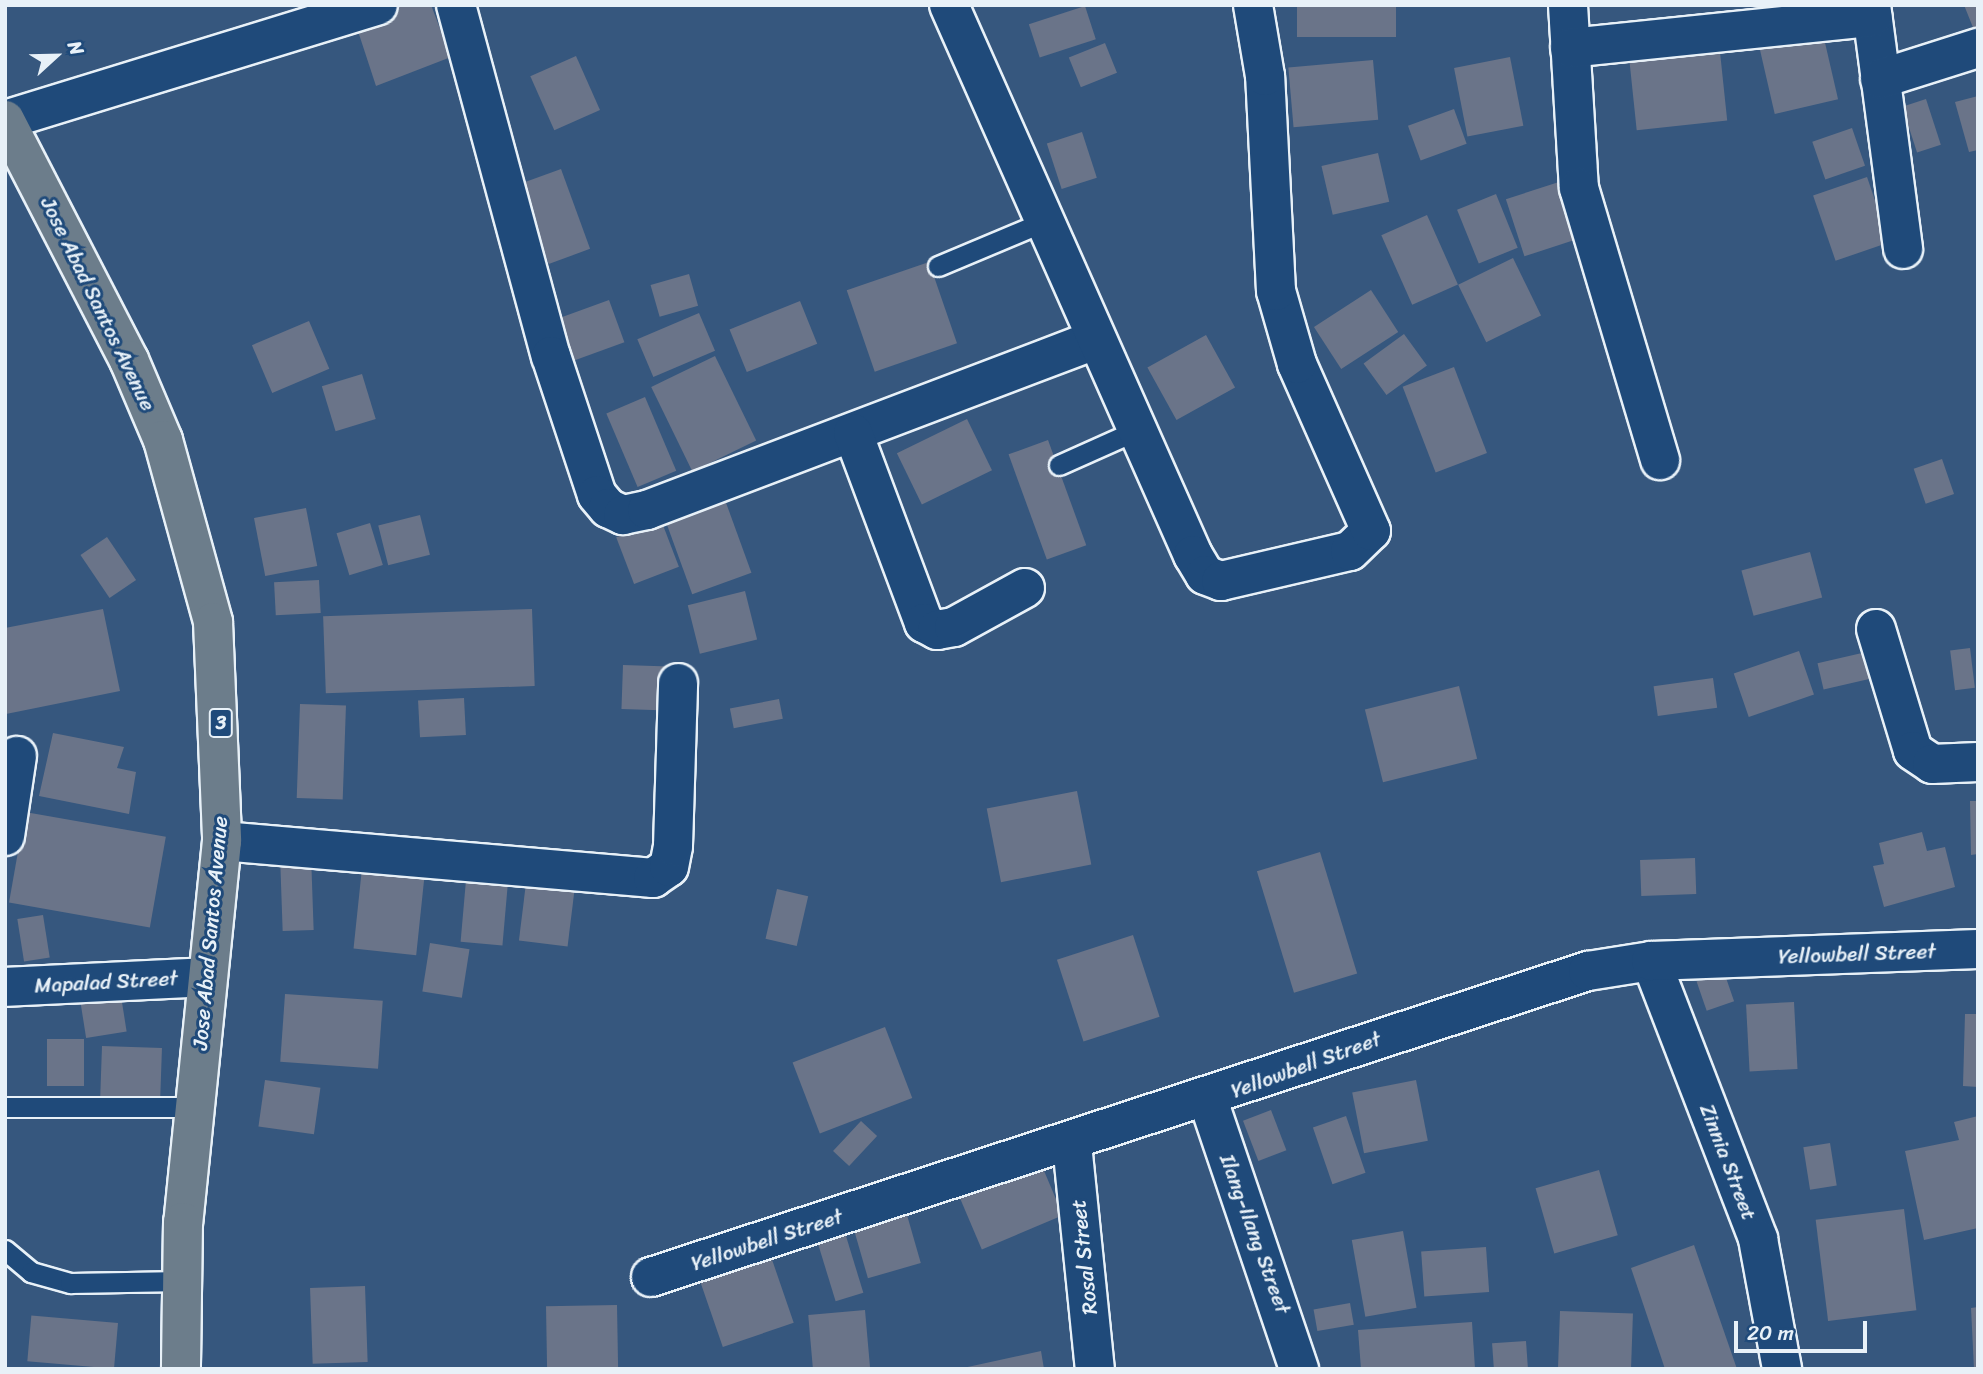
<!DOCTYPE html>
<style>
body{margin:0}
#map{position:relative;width:1983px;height:1374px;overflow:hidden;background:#36577e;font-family:Sriracha,sans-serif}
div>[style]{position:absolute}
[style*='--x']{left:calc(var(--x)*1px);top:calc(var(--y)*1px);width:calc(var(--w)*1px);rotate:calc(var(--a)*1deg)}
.building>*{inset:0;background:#6a7489;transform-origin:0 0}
.roads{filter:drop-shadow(2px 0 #e8f1f8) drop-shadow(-2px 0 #e8f1f8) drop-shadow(0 2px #e8f1f8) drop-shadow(0 -2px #e8f1f8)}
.lane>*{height:19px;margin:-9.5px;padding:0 9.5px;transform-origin:9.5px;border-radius:9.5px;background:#1f4a7a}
.street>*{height:38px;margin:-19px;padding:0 19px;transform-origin:19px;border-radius:19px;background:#1f4a7a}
.highway>*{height:38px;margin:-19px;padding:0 19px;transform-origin:19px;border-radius:19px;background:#6c7d8b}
span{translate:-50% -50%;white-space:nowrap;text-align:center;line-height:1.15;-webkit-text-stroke:6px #1f4a7a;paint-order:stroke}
.shield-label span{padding:2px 5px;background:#1f4a7a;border:2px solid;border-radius:5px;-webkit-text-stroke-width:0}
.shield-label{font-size:19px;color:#e8f1f8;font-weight:700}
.street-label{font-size:21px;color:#e8f1f8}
.frame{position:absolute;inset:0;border:7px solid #e8f1f8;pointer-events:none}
.north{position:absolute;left:21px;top:21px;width:70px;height:70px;-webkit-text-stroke:5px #1f4a7a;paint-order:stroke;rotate:68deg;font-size:19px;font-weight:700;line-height:28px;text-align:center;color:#e8f1f8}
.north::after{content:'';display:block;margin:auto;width:24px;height:32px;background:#e8f1f8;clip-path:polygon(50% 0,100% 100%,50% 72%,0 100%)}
.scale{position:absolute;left:1734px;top:1321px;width:133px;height:32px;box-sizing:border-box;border:4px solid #e8f1f8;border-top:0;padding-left:9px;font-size:21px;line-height:24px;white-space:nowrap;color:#e8f1f8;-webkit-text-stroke:5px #1f4a7a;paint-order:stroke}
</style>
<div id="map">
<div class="building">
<i style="clip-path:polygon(394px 5px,431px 5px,451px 57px,376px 86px,354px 19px)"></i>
<i style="left:1297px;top:5px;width:99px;height:32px"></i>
<i style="clip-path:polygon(1964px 5px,1978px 5px,1978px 28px,1974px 30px)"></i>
<i style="left:1085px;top:6px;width:35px;height:59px;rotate:72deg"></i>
<i style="left:1823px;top:34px;width:67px;height:65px;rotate:77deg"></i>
<i style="left:1105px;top:43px;width:32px;height:39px;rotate:68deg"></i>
<i style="left:1720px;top:52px;width:69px;height:91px;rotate:84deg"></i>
<i style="left:576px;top:56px;width:59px;height:50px;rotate:66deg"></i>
<i style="left:1510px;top:57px;width:70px;height:57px;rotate:79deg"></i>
<i style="left:1373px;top:60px;width:60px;height:85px;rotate:85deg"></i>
<i style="clip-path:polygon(1978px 96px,1978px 150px,1969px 152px,1955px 102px)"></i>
<i style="left:1926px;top:99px;width:48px;height:25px;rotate:72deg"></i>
<i style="left:1454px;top:109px;width:37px;height:49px;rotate:70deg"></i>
<i style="left:1852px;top:128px;width:40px;height:42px;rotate:71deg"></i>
<i style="left:1082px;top:132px;width:48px;height:37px;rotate:72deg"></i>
<i style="left:1378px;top:153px;width:50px;height:58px;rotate:77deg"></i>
<i style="left:561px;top:169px;width:85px;height:44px;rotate:70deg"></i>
<i style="left:1867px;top:177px;width:69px;height:57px;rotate:71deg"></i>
<i style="left:1562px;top:181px;width:60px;height:59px;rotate:72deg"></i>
<i style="left:1496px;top:194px;width:58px;height:42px;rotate:68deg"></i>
<i style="left:1427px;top:215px;width:76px;height:50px;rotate:66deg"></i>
<i style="left:1513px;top:258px;width:64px;height:61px;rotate:64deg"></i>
<i style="left:929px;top:262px;width:86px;height:87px;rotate:71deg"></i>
<i style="left:689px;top:274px;width:33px;height:40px;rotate:74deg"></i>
<i style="left:1371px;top:290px;width:50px;height:68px;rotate:57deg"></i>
<i style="left:609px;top:300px;width:45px;height:60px;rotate:70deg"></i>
<i style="left:800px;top:301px;width:46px;height:76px;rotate:68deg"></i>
<i style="left:699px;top:313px;width:41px;height:67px;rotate:67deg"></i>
<i style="left:309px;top:321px;width:52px;height:62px;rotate:67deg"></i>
<i style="left:1404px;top:334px;width:39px;height:50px;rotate:54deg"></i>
<i style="left:1206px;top:335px;width:60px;height:67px;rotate:61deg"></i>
<i style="left:715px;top:356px;width:94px;height:71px;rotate:64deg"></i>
<i style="left:1454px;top:367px;width:92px;height:55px;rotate:69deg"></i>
<i style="left:362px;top:374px;width:47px;height:42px;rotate:73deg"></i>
<i style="left:645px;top:397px;width:80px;height:42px;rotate:67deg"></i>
<i style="left:967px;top:419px;width:57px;height:78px;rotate:64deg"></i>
<i style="left:1048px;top:440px;width:112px;height:42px;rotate:70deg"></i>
<i style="left:1942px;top:459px;width:37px;height:30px;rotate:71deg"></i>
<i style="left:721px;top:489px;width:89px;height:63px;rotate:70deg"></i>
<i style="left:306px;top:508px;width:59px;height:53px;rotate:79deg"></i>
<i style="left:420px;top:515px;width:41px;height:43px;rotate:76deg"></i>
<i style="left:661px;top:520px;width:50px;height:48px;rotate:69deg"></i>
<i style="left:370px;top:523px;width:44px;height:35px;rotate:73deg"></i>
<i style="left:107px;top:537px;width:52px;height:32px;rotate:56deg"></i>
<i style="left:1810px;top:552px;width:47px;height:71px;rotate:75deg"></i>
<i style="left:319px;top:580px;width:33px;height:45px;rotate:87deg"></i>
<i style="left:745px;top:591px;width:50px;height:59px;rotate:76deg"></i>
<i style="clip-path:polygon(103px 609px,120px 691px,6px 714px,5px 628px)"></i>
<i style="left:532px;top:609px;width:77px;height:209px;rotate:88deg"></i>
<i style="left:1970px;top:648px;width:40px;height:20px;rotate:83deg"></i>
<i style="left:1875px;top:650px;width:27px;height:59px;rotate:77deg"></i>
<i style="left:1799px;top:651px;width:46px;height:69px;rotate:71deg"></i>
<i style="left:623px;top:665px;width:46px;height:44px;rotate:2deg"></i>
<i style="left:1713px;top:678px;width:30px;height:60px;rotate:82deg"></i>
<i style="left:1459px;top:686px;width:75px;height:97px;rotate:76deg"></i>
<i style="left:464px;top:698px;width:37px;height:46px;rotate:87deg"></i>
<i style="left:779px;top:699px;width:20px;height:50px;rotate:79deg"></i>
<i style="left:300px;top:704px;width:46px;height:94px;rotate:2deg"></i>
<i style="clip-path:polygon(53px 733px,124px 747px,117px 768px,136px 772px,129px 814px,39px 796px)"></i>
<i style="left:1077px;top:791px;width:75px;height:92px;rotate:79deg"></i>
<i style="clip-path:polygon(1970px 801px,1978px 801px,1978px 854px,1971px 855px)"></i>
<i style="left:25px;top:812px;width:143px;height:92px;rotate:10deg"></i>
<i style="clip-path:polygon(1922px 832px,1927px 851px,1945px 847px,1955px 887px,1884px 907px,1873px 866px,1884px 864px,1879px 843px)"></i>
<i style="left:1320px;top:852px;width:127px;height:66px;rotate:73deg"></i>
<i style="left:311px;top:854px;width:76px;height:31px;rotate:88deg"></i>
<i style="left:1695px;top:858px;width:36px;height:55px;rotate:88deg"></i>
<i style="left:362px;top:868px;width:63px;height:81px;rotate:6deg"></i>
<i style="left:466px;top:880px;width:42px;height:62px;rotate:5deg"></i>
<i style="left:526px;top:883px;width:49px;height:58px;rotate:7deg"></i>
<i style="left:777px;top:889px;width:32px;height:51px;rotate:13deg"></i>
<i style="left:43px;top:915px;width:43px;height:26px;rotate:81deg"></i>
<i style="left:1133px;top:935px;width:86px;height:80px;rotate:72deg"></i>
<i style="left:430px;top:943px;width:40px;height:49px;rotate:9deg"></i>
<i style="left:1724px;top:972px;width:31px;height:29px;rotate:71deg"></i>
<i style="left:285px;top:994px;width:98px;height:68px;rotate:4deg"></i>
<i style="left:121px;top:996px;width:36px;height:41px;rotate:81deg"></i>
<i style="left:1794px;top:1002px;width:67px;height:48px;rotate:87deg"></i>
<i style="clip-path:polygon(1965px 1014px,1978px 1014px,1978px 1087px,1963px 1086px)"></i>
<i style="left:885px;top:1027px;width:76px;height:99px;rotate:69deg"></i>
<i style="left:47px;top:1039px;width:37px;height:47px"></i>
<i style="left:102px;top:1046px;width:60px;height:51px;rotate:2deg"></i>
<i style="left:265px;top:1080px;width:56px;height:47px;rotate:8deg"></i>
<i style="left:1416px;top:1080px;width:62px;height:65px;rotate:79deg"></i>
<i style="left:1271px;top:1110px;width:43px;height:30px;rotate:69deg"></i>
<i style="left:1346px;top:1116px;width:60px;height:35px;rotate:71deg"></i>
<i style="clip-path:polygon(1978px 1116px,1978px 1228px,1924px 1240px,1905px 1151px,1959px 1140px,1954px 1122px)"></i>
<i style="left:861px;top:1121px;width:22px;height:41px;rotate:43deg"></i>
<i style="left:1830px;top:1143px;width:43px;height:27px;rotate:81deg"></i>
<i style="left:1039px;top:1159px;width:61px;height:88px;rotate:67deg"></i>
<i style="left:1599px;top:1170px;width:68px;height:66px;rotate:74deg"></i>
<i style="left:1904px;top:1209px;width:102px;height:89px;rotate:83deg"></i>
<i style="left:907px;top:1215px;width:50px;height:55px;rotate:74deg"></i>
<i style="left:842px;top:1223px;width:73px;height:29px;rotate:73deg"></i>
<i style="left:1403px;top:1231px;width:78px;height:52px;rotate:80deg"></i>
<i style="clip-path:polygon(1694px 1245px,1737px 1369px,1665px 1369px,1631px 1268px)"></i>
<i style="left:1486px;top:1247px;width:45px;height:65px;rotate:86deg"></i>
<i style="left:768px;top:1248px;width:79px;height:75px;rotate:71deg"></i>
<i style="left:365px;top:1286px;width:76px;height:55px;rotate:88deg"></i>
<i style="left:1350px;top:1303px;width:22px;height:37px;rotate:80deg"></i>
<i style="left:617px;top:1305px;width:64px;height:71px;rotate:89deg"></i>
<i style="clip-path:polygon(1978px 1307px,1978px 1369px,1974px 1369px,1971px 1308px)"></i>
<i style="left:865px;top:1310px;width:59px;height:57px;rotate:85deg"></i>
<i style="left:1560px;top:1311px;width:73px;height:58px;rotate:2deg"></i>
<i style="clip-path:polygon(1472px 1322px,1475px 1369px,1361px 1369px,1358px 1330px)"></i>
<i style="left:118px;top:1323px;width:46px;height:87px;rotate:95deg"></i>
<i style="left:1526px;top:1341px;width:28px;height:34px;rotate:86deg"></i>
<i style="clip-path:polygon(1041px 1351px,1044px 1369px,963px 1369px,963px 1368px)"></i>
</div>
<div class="roads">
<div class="lane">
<i style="--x:938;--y:266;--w:114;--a:-22.7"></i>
<i style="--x:1059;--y:465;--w:83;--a:-24.1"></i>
<i style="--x:5;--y:1107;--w:188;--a:0"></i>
<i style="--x:5;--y:1250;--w:34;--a:40"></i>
<i style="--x:31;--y:1272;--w:41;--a:15.8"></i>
<i style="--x:70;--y:1283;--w:113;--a:-1"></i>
</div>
<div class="street">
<i style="--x:456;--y:5;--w:364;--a:74.9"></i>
<i style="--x:551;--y:356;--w:146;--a:71.7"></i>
<i style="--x:597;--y:495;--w:17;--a:50"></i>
<i style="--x:608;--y:508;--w:17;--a:25"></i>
<i style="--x:623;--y:515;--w:25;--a:-12"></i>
<i style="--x:647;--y:510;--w:477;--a:-20.8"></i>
<i style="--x:949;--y:5;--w:602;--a:66.08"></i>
<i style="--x:1193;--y:555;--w:23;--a:59"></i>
<i style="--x:1205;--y:575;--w:17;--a:21"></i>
<i style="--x:1221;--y:581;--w:132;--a:-13.1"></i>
<i style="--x:1350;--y:551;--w:29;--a:-44"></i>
<i style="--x:1371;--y:531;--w:183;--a:-113.9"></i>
<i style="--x:1297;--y:364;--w:76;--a:-106"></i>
<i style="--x:1276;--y:291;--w:215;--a:-92.9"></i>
<i style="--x:1265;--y:76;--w:72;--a:-99.6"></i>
<i style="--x:1568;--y:5;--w:183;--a:86.6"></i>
<i style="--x:1579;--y:188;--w:284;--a:73.4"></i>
<i style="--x:1871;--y:5;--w:246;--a:82.5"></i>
<i style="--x:1570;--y:48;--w:304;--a:-5.9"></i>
<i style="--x:1880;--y:79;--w:103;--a:-17.6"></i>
<i style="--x:5;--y:120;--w:390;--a:-17.1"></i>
<i style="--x:853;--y:433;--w:203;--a:69.5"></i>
<i style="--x:924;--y:623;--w:15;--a:28"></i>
<i style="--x:937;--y:630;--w:17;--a:-10"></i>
<i style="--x:954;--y:627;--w:81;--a:-28.8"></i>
<i style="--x:1876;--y:629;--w:127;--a:73.1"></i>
<i style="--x:1913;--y:751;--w:23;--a:34"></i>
<i style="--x:1932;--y:764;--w:46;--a:-2.5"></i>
<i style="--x:5;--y:836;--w:81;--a:-81.5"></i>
<i style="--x:222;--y:841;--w:433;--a:4.9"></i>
<i style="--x:653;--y:878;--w:19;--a:-35"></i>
<i style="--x:669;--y:867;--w:21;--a:-79"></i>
<i style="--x:673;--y:846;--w:163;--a:-88.2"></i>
<i style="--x:1651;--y:961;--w:298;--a:68.9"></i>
<i style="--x:1758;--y:1239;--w:132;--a:79.5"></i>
<i style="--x:5;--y:987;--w:201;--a:-2.8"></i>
<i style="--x:1208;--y:1100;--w:284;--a:71.3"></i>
<i style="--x:1072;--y:1144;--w:226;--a:84.2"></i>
<i style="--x:651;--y:1277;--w:986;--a:-18.09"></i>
<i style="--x:1588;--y:971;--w:64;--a:-9"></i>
<i style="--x:1651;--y:961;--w:327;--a:-2.1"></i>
</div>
<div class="highway">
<i style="--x:5;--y:120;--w:270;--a:62.7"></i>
<i style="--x:129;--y:360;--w:87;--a:67"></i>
<i style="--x:163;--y:440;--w:189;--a:74.6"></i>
<i style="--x:213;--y:622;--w:219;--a:87.6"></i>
<i style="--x:222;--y:841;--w:383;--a:95.8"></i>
<i style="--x:183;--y:1222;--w:147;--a:90.8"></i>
</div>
</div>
<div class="shield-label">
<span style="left:221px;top:723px">3</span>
</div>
<div class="street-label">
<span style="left:98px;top:304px;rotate:64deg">Jose Abad Santos Avenue</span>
<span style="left:210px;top:933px;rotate:-85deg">Jose Abad Santos Avenue</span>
<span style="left:1857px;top:954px;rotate:-2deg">Yellowbell Street</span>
<span style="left:106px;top:982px;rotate:-3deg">Mapalad Street</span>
<span style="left:1306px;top:1065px;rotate:-20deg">Yellowbell Street</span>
<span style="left:1728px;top:1162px;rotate:69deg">Zinnia Street</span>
<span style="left:1255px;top:1234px;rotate:70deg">Ilang-Ilang Street</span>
<span style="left:767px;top:1240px;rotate:-18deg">Yellowbell Street</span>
<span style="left:1084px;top:1257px;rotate:-96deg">Rosal Street</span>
</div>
<div class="frame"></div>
<div class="north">N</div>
<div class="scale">20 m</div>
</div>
